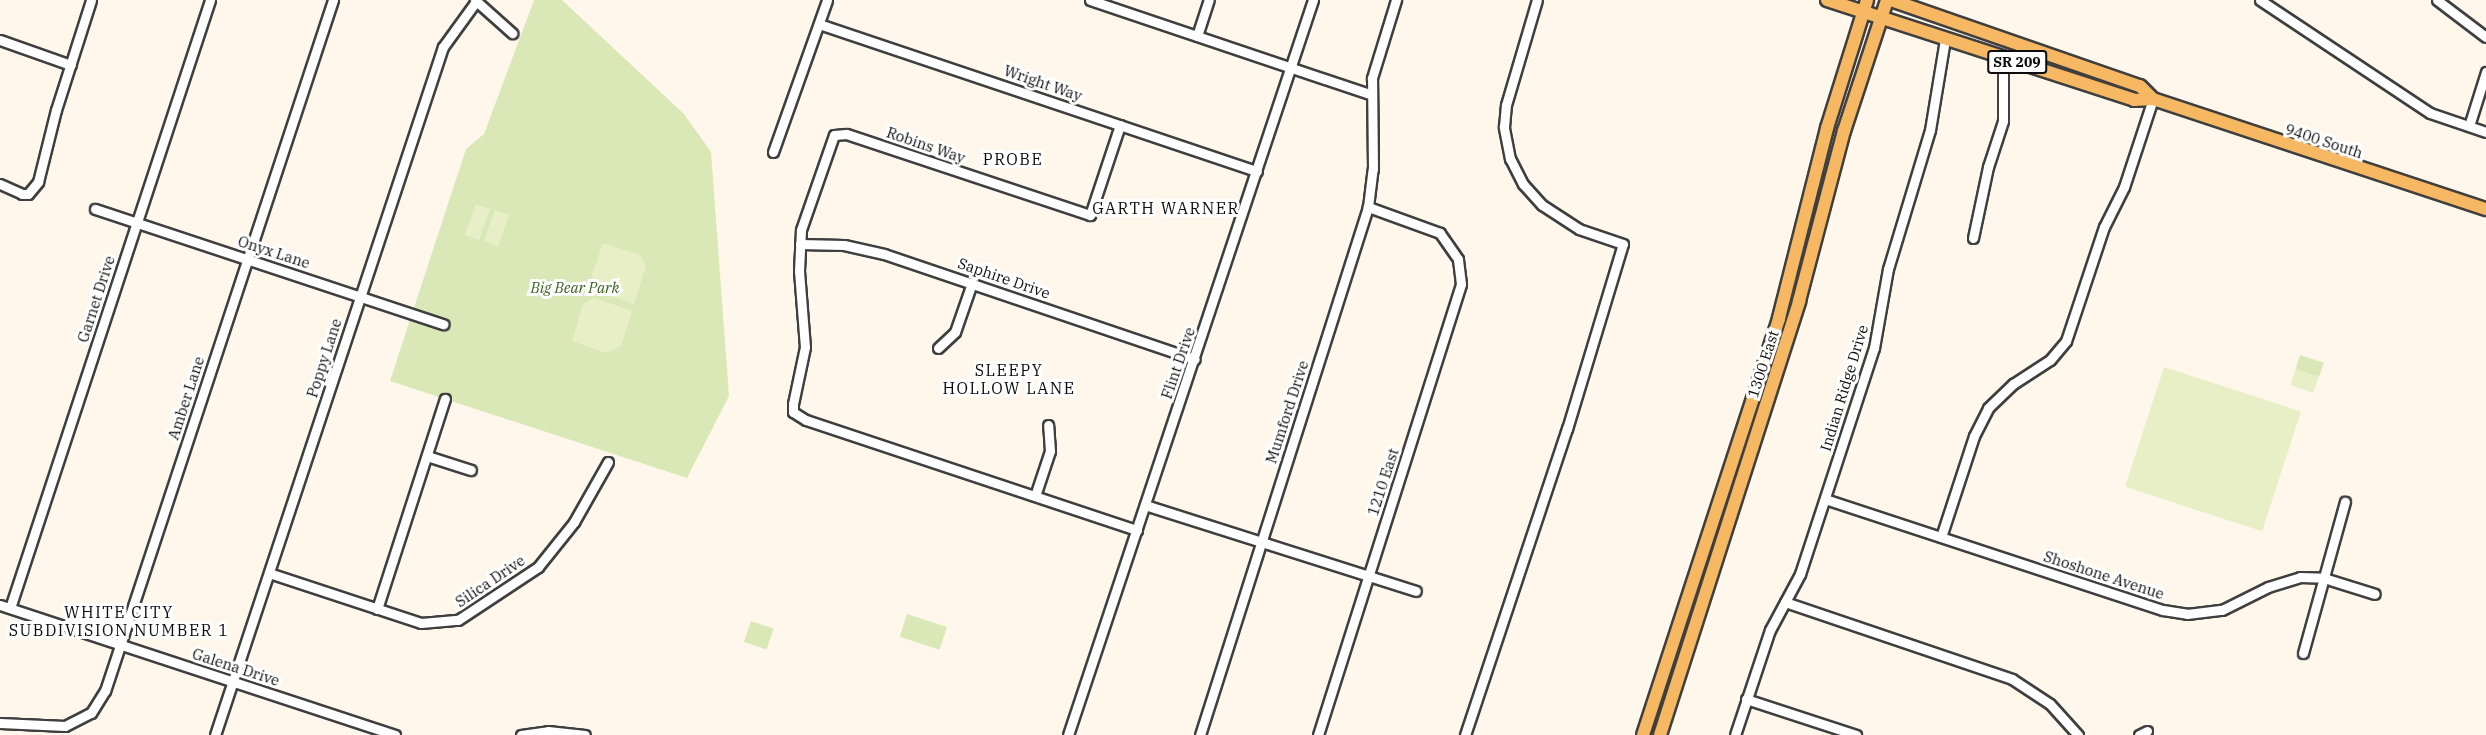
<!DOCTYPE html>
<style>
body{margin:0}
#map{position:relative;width:2486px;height:735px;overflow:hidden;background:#fff7eb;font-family:"IBM Plex Serif",serif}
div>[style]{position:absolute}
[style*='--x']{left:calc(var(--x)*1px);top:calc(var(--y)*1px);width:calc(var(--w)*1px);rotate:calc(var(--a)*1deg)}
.green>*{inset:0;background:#d9e8b6;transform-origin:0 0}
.pitch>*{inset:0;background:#e8efc7;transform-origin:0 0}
.roads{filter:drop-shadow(2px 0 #3f3f3f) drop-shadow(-2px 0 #3f3f3f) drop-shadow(0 2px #3f3f3f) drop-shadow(0 -2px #3f3f3f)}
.minor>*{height:9px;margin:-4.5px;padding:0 4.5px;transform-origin:4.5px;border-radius:4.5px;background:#fff}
.major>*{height:12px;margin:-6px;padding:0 6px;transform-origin:6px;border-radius:6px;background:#f6b863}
span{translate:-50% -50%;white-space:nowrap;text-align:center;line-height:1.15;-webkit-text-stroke:6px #fff;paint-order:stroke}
.shield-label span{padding:2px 4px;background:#fff;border:2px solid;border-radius:4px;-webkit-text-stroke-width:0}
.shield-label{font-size:14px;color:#0c0c0c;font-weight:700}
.street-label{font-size:15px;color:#0c0c0c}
.park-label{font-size:15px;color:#38621e;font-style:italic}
.neighbourhood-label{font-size:16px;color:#0c0c0c;letter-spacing:1.5px}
</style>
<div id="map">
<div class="green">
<i style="clip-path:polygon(534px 0,562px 0,684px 114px,711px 152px,729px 396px,687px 478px,390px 381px,466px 149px,484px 134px)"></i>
<i style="left:2300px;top:355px;width:25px;height:15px;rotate:18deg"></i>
<i style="left:907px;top:614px;width:42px;height:24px;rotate:18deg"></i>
<i style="left:751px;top:621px;width:24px;height:22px;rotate:19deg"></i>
</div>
<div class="pitch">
<i style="left:476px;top:204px;width:15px;height:33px;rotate:20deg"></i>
<i style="left:495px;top:210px;width:15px;height:33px;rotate:20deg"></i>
<i style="clip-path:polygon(603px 243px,640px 255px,646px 266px,634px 304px,598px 292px,591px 278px)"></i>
<i style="clip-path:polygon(594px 298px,632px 311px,621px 346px,607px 353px,572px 341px,583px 304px)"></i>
<i style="left:2164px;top:367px;width:144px;height:126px;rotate:18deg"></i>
<i style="left:2296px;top:369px;width:24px;height:17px;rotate:19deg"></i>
</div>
<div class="roads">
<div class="minor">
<i style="--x:475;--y:0;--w:50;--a:41.7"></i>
<i style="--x:1090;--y:0;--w:295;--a:18.6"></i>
<i style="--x:2260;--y:0;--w:204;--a:33.6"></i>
<i style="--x:2430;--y:113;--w:59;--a:18.7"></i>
<i style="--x:2437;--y:0;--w:61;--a:37.1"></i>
<i style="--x:819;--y:24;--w:462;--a:18.6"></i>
<i style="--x:1197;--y:36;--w:38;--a:-72"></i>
<i style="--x:0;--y:40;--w:75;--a:19.4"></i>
<i style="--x:1120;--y:125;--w:95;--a:108.4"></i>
<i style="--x:1090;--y:215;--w:257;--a:-161.6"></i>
<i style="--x:846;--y:134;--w:12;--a:175"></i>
<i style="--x:834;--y:135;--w:101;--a:109.2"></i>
<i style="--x:801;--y:230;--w:41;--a:92.8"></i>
<i style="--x:799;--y:271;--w:76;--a:85.5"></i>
<i style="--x:805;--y:347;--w:58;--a:101.9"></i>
<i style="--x:793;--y:404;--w:8;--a:90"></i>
<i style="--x:793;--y:412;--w:15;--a:32"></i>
<i style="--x:806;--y:420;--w:349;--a:18.4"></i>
<i style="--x:2469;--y:126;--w:57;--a:-72.5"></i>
<i style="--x:773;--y:152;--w:161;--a:-70.4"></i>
<i style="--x:0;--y:184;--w:24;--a:24"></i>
<i style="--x:22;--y:194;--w:6;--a:0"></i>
<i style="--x:28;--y:194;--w:16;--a:-50"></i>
<i style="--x:38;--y:182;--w:74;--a:-76"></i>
<i style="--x:56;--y:110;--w:115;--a:-72.3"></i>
<i style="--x:95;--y:209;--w:367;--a:18.3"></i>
<i style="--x:1973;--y:238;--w:73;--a:-78.1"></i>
<i style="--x:1988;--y:167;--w:48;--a:-71.9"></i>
<i style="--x:2003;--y:121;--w:63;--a:-90"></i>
<i style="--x:800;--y:244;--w:44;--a:1.3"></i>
<i style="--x:844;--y:245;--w:41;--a:12.7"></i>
<i style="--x:884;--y:254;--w:328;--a:18.7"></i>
<i style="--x:938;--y:348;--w:23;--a:-43"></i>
<i style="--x:955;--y:332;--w:52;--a:-70.9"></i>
<i style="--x:427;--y:456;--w:46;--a:17.7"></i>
<i style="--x:1035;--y:496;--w:47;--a:-71.6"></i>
<i style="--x:1050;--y:451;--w:26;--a:-94"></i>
<i style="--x:1825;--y:499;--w:356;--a:18.2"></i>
<i style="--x:2163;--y:610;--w:24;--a:9"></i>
<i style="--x:2187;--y:614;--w:35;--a:-7"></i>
<i style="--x:2222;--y:610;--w:51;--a:-26.6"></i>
<i style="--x:2268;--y:587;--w:34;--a:-17"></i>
<i style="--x:2300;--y:577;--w:24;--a:2"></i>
<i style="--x:2324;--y:578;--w:53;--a:17.4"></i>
<i style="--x:1145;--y:505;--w:284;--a:17.6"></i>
<i style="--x:1941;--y:537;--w:106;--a:-71.9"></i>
<i style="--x:1974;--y:436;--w:31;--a:-63"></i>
<i style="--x:1988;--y:408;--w:35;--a:-44"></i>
<i style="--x:2013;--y:384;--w:44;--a:-33"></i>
<i style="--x:2050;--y:360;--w:25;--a:-50"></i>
<i style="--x:2066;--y:341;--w:120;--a:-71.6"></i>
<i style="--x:2104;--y:227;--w:45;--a:-63.4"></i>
<i style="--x:2124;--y:187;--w:93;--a:-71.8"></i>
<i style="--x:269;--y:573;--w:160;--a:18.2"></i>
<i style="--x:421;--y:623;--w:37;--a:-5"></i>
<i style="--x:458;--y:620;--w:96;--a:-33.5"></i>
<i style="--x:538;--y:567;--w:58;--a:-51.3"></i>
<i style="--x:574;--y:522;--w:69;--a:-60.5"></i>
<i style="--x:1785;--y:602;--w:240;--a:18.7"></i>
<i style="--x:2012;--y:679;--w:45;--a:33.3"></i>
<i style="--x:2050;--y:704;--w:42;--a:47.9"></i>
<i style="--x:0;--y:605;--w:416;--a:18.2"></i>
<i style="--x:10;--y:608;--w:640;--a:-71.79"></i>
<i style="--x:377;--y:609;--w:221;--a:-72.1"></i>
<i style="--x:2303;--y:653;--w:157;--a:-74.5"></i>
<i style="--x:1746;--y:699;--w:116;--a:18.1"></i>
<i style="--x:0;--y:723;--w:65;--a:2.6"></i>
<i style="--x:65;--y:726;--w:29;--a:-27"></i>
<i style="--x:91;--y:713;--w:26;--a:-58"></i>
<i style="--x:105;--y:691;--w:728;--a:-71.74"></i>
<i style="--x:215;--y:735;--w:725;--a:-71.67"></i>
<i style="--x:443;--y:47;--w:58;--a:-54.1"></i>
<i style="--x:521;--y:735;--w:27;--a:-8"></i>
<i style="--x:548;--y:731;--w:37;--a:6"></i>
<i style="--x:1068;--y:735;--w:775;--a:-71.57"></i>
<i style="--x:1200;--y:735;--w:554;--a:-72.35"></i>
<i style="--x:1368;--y:207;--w:38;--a:-83"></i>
<i style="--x:1373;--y:169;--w:91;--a:-90.6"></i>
<i style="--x:1372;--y:78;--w:82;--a:-72.9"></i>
<i style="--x:1318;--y:735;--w:473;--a:-72.4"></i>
<i style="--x:1461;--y:284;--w:25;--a:-97"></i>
<i style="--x:1458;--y:259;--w:32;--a:-125"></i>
<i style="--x:1440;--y:233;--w:77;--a:-160.1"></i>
<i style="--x:1465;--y:735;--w:323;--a:-71.6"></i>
<i style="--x:1567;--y:429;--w:193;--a:-73.2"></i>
<i style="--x:1623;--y:244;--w:46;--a:-161.2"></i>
<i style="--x:1579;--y:229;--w:44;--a:-147"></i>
<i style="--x:1542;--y:205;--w:28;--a:-132"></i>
<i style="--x:1523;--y:184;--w:28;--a:-117"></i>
<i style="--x:1510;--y:159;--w:33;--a:-101"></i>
<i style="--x:1504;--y:127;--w:22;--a:-85"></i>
<i style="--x:1506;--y:105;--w:109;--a:-73.6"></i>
<i style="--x:1735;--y:735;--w:111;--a:-71.6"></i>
<i style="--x:1770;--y:630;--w:64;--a:-61.8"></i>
<i style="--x:1800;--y:574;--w:238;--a:-71.9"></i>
<i style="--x:1874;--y:348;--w:80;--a:-80"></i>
<i style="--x:1888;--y:269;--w:145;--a:-73.2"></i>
<i style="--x:1930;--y:130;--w:92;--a:-80.6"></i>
<i style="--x:2139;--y:735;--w:9;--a:-27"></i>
</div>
<div class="major">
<i style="--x:1827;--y:0;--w:323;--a:18"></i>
<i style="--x:2134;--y:100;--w:19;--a:-3"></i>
<i style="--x:2153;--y:99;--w:351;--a:18.3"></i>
<i style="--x:1891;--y:0;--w:263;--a:19.1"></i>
<i style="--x:2140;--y:86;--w:18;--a:45"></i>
<i style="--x:1643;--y:735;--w:439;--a:-71.9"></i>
<i style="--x:1779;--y:318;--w:196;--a:-75.8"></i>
<i style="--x:1827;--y:128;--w:134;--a:-72.6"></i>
<i style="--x:1660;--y:735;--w:456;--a:-72.2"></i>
<i style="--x:1799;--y:301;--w:176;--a:-75.2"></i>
<i style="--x:1844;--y:131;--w:138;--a:-71.8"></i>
</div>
</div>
<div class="shield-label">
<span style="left:2017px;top:62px">SR 209</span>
</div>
<div class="street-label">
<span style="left:1043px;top:83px;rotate:19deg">Wright Way</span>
<span style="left:2324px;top:141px;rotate:18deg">9400 South</span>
<span style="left:926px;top:145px;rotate:19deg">Robins Way</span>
<span style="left:274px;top:252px;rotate:18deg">Onyx Lane</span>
<span style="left:1004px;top:278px;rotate:19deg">Saphire Drive</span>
<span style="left:96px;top:299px;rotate:-72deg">Garnet Drive</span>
<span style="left:324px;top:358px;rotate:-72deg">Poppy Lane</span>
<span style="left:1178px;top:363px;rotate:-71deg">Flint Drive</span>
<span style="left:1763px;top:364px;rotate:-72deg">1300 East</span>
<span style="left:1844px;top:388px;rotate:-73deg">Indian Ridge Drive</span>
<span style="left:186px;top:398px;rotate:-72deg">Amber Lane</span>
<span style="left:1287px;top:412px;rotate:-72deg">Mumford Drive</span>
<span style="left:1383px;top:482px;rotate:-72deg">1210 East</span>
<span style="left:2104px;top:575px;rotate:18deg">Shoshone Avenue</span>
<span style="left:490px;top:581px;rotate:-34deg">Silica Drive</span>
<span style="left:236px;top:667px;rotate:18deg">Galena Drive</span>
</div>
<div class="park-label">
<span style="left:575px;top:288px">Big Bear Park</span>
</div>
<div class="neighbourhood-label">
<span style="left:1013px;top:159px">PROBE</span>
<span style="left:1166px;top:208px">GARTH WARNER</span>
<span style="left:1009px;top:379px">SLEEPY<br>HOLLOW LANE</span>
<span style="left:119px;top:621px">WHITE CITY<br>SUBDIVISION NUMBER 1</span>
</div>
</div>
